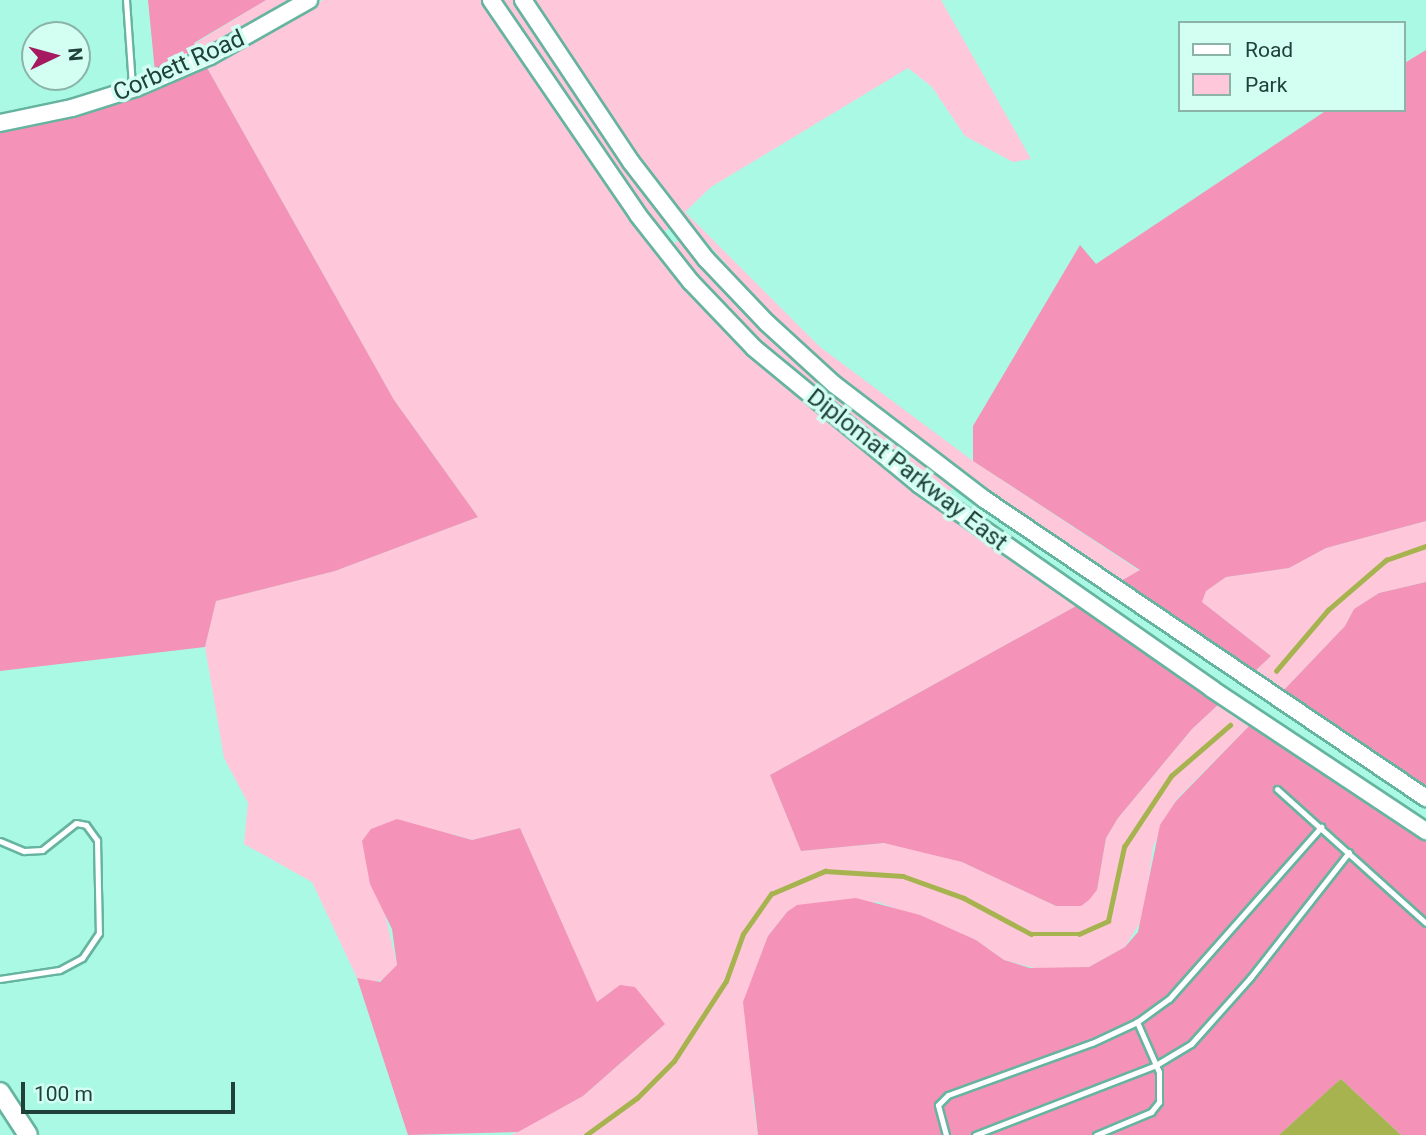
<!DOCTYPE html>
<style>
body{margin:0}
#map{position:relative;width:1426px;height:1135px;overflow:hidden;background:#aaf9e4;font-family:Roboto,sans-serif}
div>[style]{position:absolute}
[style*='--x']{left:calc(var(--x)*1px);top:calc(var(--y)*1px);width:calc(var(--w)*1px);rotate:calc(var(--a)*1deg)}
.green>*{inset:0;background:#fec8da}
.forest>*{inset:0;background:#f492b8}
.water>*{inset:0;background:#a6b34f}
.stream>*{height:4.5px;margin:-2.25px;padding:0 2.25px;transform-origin:2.25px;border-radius:2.25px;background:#a6b34f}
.roads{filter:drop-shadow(2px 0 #66b4a0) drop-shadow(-2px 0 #66b4a0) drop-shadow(0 2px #66b4a0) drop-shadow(0 -2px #66b4a0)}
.lane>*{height:5px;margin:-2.5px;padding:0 2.5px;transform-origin:2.5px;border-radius:2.5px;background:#fff}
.secondary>*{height:16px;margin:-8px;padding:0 8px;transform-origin:8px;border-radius:8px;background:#fff}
.primary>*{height:18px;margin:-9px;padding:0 9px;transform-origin:9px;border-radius:9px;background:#fff}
span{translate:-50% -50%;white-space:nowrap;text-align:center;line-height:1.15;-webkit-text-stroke:7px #d2fff2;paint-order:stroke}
.street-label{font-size:24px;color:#204139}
.legend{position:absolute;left:1178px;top:21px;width:228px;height:91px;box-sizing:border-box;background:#d2fff2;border:2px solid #8bb3a8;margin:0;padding:9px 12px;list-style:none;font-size:21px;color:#204139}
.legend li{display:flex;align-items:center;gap:14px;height:35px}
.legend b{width:35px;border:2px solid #8bb3a8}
.north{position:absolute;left:21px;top:21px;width:70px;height:70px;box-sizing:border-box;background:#d2fff2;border:2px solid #8bb3a8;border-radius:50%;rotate:85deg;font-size:19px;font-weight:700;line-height:28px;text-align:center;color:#204139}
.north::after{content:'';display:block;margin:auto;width:24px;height:32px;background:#a51a61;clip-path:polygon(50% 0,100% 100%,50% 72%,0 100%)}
.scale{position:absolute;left:21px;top:1082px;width:214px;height:32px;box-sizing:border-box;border:4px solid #204139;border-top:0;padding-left:9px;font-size:21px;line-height:24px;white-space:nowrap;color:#204139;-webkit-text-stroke:5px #d2fff2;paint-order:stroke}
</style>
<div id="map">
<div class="green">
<i style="clip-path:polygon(266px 0,294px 0,199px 53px,194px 44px)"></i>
<i style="clip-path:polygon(323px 0,481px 0,631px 219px,685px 287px,748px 353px,914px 490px,1078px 605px,770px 775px,801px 851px,885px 843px,917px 849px,962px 862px,1056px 906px,1081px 906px,1097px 890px,1106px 838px,1118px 818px,1192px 729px,1220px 703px,1251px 724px,1176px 800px,1153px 847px,1144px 916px,1125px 947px,1089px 967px,1046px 971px,1004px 960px,976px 940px,878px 902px,787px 912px,768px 936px,753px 979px,753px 1100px,758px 1135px,511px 1135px,583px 1096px,665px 1024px,611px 991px,597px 1003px,520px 828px,472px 840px,452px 834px,384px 910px,397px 965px,389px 978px,370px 983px,357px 978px,312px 882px,244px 844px,248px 803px,224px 758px,205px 647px,216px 601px,335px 571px,478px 517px,394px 400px,206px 66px)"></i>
<i style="clip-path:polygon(500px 0,514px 0,624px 166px,671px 227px,662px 233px)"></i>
<i style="clip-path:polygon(533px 0,941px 0,1031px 159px,1013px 162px,965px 136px,932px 87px,908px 68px,711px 187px,685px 212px,820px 347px,973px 461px,1140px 571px,1121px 581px,1058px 541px,841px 380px,773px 318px,662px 191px)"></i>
<i style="clip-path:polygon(680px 239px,780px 347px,954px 486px,948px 495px,850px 421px,760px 342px,672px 245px)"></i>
<i style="clip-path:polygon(1426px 521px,1426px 582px,1379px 593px,1354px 609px,1345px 626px,1283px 691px,1255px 671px,1271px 656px,1202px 602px,1206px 591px,1226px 577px,1289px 568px,1326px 548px)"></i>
</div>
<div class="forest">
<i style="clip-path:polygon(148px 0,266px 0,194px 43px,199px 53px,155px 72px)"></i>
<i style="clip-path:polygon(1426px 50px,1426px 521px,1326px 548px,1289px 568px,1226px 577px,1206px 591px,1202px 602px,1271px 656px,1255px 671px,1121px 581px,1140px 570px,973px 461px,973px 426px,1080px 245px,1096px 264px,1327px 110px,1403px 110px,1403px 64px)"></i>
<i style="clip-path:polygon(206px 66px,394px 400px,478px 517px,335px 571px,216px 601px,205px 647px,0 671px,0 131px,106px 107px)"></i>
<i style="clip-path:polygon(1426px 582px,1426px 788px,1283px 691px,1345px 626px,1354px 609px,1379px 593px)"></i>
<i style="clip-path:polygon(1078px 605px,1220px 703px,1192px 729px,1118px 818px,1106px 838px,1097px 890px,1089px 900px,1081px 906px,1056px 906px,962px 862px,884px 843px,801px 851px,770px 775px)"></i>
<i style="clip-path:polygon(1251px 724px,1426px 840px,1426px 1135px,1401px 1135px,1341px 1079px,1279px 1135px,758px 1135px,743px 1002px,768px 936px,787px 912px,797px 905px,856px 898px,920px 915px,976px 940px,1004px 960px,1030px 968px,1089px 967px,1125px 947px,1138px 932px,1160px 825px,1176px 801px)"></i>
<i style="clip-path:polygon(397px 819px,472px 840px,520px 828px,597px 1002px,620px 985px,635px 987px,665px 1024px,583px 1096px,518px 1132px,408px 1135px,357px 978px,380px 982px,397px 965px,392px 929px,370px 884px,362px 841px,371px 829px)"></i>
</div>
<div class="water">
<i style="clip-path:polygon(1341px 1079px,1401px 1135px,1279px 1135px,1334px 1085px)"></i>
</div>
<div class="stream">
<i style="--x:1276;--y:671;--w:80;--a:-49.6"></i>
<i style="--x:1328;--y:610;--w:77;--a:-40.8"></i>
<i style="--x:1386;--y:560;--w:42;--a:-19.3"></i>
<i style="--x:586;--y:1135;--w:63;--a:-36"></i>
<i style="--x:637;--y:1098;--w:52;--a:-45"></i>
<i style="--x:674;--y:1061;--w:95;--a:-57"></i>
<i style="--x:726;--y:981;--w:50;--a:-70.1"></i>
<i style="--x:743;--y:934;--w:49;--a:-55"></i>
<i style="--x:771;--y:894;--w:59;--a:-23.1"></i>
<i style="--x:825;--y:871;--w:78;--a:3.7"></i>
<i style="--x:903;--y:876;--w:65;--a:19.8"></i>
<i style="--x:964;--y:898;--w:76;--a:28.2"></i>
<i style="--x:1031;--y:934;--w:48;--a:0"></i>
<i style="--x:1079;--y:934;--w:32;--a:-24"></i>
<i style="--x:1108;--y:921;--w:76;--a:-77.8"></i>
<i style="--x:1124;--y:847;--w:85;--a:-56.5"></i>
<i style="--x:1171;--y:776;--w:78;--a:-40.8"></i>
</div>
<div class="roads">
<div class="lane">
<i style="--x:126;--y:0;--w:86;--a:86"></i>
<i style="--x:1277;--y:789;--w:200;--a:42"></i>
<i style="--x:0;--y:841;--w:26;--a:23"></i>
<i style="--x:24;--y:851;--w:18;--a:-3"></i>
<i style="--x:42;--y:850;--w:43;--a:-38.5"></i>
<i style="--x:76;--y:823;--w:10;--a:11"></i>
<i style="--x:86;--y:825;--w:19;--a:54"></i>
<i style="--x:97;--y:840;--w:93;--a:88.8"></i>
<i style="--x:99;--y:933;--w:30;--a:124"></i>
<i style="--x:82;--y:958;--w:26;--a:152"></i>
<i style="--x:59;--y:970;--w:60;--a:171.3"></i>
<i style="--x:946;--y:1135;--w:31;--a:-105"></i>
<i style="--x:938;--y:1105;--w:14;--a:-45"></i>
<i style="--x:948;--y:1095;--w:153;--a:-19.9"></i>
<i style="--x:1092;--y:1043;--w:50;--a:-25"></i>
<i style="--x:1137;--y:1022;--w:39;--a:-36"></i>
<i style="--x:1169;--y:999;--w:230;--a:-48.5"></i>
<i style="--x:975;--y:1135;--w:194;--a:-21.1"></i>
<i style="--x:1156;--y:1065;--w:41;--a:-31"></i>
<i style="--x:1191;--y:1044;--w:89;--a:-48.2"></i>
<i style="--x:1250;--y:978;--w:160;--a:-51.8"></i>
<i style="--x:1096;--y:1135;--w:60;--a:-22.7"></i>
<i style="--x:1151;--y:1112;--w:13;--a:-51"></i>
<i style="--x:1159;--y:1102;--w:30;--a:-90"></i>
<i style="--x:1159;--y:1072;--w:55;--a:-113.7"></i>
</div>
<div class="secondary">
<i style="--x:491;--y:0;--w:260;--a:55.6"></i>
<i style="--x:638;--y:215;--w:85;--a:51.7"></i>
<i style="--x:691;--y:282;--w:91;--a:46.3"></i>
<i style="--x:754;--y:348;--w:215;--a:39.5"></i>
<i style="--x:920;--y:485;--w:356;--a:34.9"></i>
<i style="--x:1212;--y:689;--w:257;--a:33.6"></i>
<i style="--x:523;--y:0;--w:195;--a:56.3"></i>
<i style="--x:631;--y:162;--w:123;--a:52.3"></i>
<i style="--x:706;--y:259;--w:88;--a:46.4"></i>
<i style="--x:767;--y:323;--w:92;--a:42.4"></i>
<i style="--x:835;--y:385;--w:188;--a:37.4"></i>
<i style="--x:984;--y:499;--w:534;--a:34.08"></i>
<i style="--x:0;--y:123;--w:74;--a:-11.8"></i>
<i style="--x:72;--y:108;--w:67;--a:-17.4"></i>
<i style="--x:136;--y:88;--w:81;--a:-23.4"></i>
<i style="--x:210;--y:56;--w:114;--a:-29.5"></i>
</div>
<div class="primary">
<i style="--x:0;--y:1092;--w:51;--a:56.9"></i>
</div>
</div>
<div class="street-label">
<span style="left:179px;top:66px;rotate:-24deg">Corbett Road</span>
<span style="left:907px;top:470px;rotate:38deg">Diplomat Parkway East</span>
</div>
<ul class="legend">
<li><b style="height:9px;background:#fff"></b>Road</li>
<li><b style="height:19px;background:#fec8da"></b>Park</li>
</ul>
<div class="north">N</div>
<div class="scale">100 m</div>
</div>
